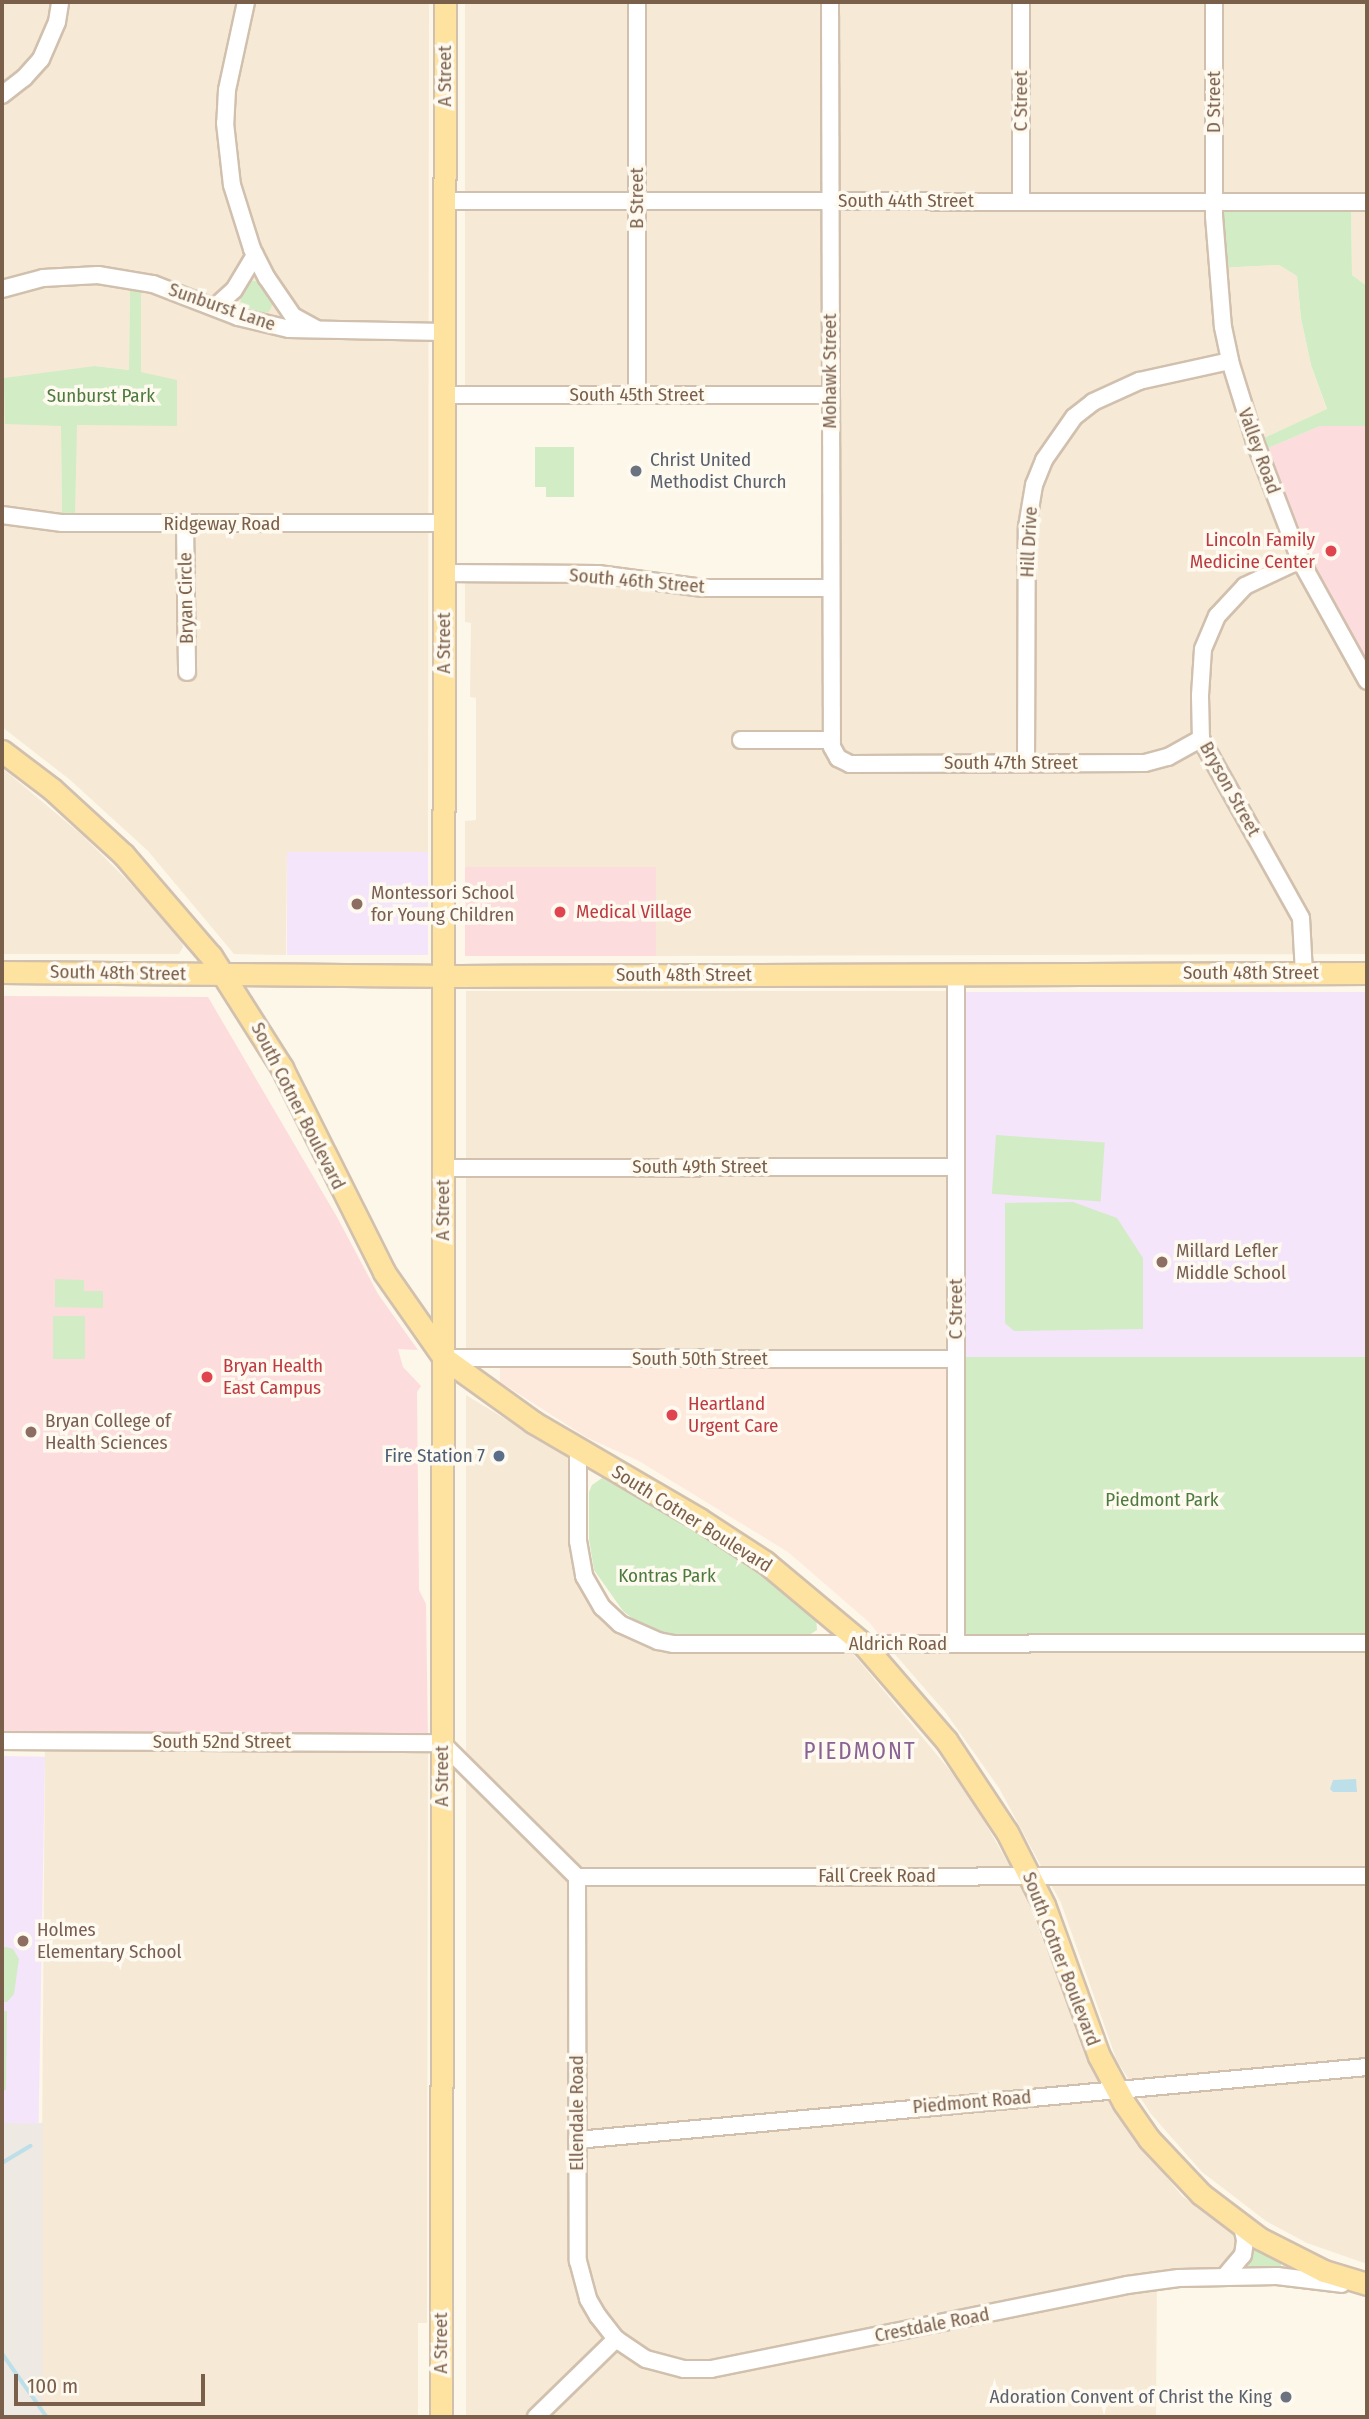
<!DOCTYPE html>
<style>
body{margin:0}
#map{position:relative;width:1369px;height:2419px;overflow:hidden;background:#fdf7e9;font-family:"Fira Sans Condensed",sans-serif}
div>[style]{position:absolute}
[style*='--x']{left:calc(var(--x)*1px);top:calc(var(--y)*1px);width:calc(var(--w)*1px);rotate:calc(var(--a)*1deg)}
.residential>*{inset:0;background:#f6ead7;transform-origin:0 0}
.commercial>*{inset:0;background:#fee9dd}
.industrial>*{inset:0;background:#eee9e2;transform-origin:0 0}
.education>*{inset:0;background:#f4e5fa;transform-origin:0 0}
.medical>*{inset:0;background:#fcdcdd;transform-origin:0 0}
.green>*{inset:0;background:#d2ecc6;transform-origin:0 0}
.water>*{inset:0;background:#bcdfe9}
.stream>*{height:3.5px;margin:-1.75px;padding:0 1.75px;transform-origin:1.75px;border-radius:1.75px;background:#bcdfe9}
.roads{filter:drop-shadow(2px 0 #d1c0ad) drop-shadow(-2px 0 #d1c0ad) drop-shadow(0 2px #d1c0ad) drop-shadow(0 -2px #d1c0ad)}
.minor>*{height:16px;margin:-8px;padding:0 8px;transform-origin:8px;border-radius:8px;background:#fff}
.major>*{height:21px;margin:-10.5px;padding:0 10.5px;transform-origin:10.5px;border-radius:10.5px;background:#fee2a0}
.dots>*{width:19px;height:19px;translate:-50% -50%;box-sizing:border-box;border:4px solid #fffaf0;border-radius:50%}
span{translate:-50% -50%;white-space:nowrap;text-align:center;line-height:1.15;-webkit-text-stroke:7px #fffaf0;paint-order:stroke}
.street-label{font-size:19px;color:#7a5f4b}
.park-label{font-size:19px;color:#4c7a3f}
.worship-label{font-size:19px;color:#5b616d}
.left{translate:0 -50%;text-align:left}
.right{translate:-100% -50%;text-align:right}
.health-label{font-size:19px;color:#be3a42}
.education-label{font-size:19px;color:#785e54}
.service-label{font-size:19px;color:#4e5e75}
.quarter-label{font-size:23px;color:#896396;letter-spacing:2px}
.frame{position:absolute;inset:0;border:4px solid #7a5f4b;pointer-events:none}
.scale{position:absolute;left:14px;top:2374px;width:191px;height:32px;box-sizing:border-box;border:4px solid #7a5f4b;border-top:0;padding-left:9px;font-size:21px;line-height:24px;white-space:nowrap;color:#7a5f4b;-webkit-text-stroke:5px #fffaf0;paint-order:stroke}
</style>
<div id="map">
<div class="residential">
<i style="clip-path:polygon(evenodd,2px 2px,429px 2px,428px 853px,287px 852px,286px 955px,234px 954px,148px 851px,69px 779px,2px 727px,2px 2px,130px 279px,141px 372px,76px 425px,75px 523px,62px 523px,61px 425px,95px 366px,129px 370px,130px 279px)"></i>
<i style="clip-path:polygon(465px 2px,1367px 2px,1367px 286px,1352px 275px,1351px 201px,1218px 268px,1279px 265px,1297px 276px,1301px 318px,1311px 365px,1327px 410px,1255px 442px,1367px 681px,1367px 954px,656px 956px,655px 867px,465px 867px,465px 821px,476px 820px,476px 698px,470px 697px,471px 623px,465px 622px,465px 573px,628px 576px,830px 588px,830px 395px,465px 395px)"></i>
<i style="clip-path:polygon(2px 768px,82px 835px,128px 881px,181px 939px,183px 947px,179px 954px,2px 954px)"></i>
<i style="left:466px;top:991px;width:491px;height:368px"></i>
<i style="clip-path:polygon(466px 1395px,578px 1463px,590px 1591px,649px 1638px,845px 1644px,967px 1791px,1025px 1893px,1085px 2052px,1113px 2109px,1182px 2196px,1245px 2240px,1234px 2269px,1157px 2281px,1156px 2417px,466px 2417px)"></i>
<i style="clip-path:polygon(1367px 1643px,1367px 2264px,1307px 2243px,1266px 2221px,1202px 2172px,1151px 2114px,1117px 2061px,1061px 1903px,999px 1788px,946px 1713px,886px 1644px)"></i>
<i style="clip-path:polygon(45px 1741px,428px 1743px,427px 2323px,418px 2323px,418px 2417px,40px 2417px)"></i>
</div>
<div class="commercial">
<i style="clip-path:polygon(956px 1359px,956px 1643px,886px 1644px,870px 1623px,788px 1552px,639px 1461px,586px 1437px,500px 1382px,500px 1360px)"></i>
</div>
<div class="industrial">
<i style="left:2px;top:2123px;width:41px;height:294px"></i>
</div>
<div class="education">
<i style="left:287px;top:852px;width:141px;height:103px"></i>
<i style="left:957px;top:992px;width:410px;height:367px"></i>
<i style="left:2px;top:1756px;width:43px;height:367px;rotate:1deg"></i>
</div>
<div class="medical">
<i style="clip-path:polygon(1320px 426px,1367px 426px,1367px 681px,1316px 592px,1259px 452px)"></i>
<i style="left:465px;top:867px;width:191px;height:89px"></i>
<i style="clip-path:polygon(2px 996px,208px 997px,337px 1217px,378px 1294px,418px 1350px,398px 1349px,403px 1367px,421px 1386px,417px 1392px,419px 1590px,426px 1604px,428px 1743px,2px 1741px)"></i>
</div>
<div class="green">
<i style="clip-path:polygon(1214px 201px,1351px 201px,1352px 275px,1367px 286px,1367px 426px,1320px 426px,1259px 452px,1255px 442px,1327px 409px,1311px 365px,1301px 318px,1297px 276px,1279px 265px,1218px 268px)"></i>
<i style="clip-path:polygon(130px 279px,141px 281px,141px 372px,177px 380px,177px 426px,77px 425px,75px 523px,62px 523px,61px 426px,5px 424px,4px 378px,95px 366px,129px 370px)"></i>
<i style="clip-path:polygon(250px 281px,261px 281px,274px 301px,269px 312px,262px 313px,241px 305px,240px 292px)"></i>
<i style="clip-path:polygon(535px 447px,574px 447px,574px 497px,546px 497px,546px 487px,535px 487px)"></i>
<i style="left:996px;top:1135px;width:109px;height:59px;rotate:4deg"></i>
<i style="clip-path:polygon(1073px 1202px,1117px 1218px,1143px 1258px,1143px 1329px,1014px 1331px,1005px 1323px,1005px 1203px)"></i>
<i style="clip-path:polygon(55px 1279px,84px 1280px,84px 1291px,103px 1291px,103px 1308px,55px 1307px)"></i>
<i style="left:53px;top:1316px;width:32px;height:43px"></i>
<i style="left:1367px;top:1357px;width:286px;height:411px;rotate:90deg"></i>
<i style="clip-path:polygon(602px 1478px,709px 1537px,816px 1616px,817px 1630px,809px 1635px,692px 1636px,666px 1635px,645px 1628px,623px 1611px,594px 1570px,589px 1539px,589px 1492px,592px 1485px)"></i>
<i style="clip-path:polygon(6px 1947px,13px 1949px,19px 1959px,14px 1994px,7px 2002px,2px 2002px,2px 1948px)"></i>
<i style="clip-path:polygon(2px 2011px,7px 2011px,6px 2090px,2px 2090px)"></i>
<i style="clip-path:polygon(1253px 2246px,1281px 2262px,1281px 2267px,1247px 2267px)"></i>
</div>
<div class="water">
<i style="clip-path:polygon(1356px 1779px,1357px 1792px,1333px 1792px,1330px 1789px,1333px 1780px)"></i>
</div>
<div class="stream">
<i style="--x:2;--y:2163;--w:33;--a:-31"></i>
<i style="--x:2;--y:2353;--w:78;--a:54.9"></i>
</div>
<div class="roads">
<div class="minor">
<i style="--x:246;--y:2;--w:90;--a:102.2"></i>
<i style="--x:227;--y:90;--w:33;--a:93"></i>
<i style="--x:225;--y:123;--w:62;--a:83.6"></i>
<i style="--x:232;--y:185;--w:67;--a:72.6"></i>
<i style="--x:252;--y:249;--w:33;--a:63"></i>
<i style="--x:267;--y:278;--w:46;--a:55.6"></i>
<i style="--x:293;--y:316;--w:26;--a:29"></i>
<i style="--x:830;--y:2;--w:745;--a:89.85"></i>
<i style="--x:832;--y:747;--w:13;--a:61"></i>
<i style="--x:838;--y:758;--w:13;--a:27"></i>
<i style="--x:850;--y:764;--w:295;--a:-0.2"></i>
<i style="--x:1145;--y:763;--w:24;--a:-15"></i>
<i style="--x:1168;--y:757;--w:38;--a:-29"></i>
<i style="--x:1214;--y:2;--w:214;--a:90"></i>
<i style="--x:1214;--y:216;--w:111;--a:85.4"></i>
<i style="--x:1223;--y:327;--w:35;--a:78"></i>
<i style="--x:1230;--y:361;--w:85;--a:72.8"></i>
<i style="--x:1255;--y:442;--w:126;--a:69.1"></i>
<i style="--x:1300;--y:560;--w:138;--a:61"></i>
<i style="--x:2;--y:95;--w:28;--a:-38"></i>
<i style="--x:24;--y:78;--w:25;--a:-48"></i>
<i style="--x:41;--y:59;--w:40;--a:-66.6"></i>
<i style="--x:57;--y:22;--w:20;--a:-81"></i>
<i style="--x:444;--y:201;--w:923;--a:0.06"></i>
<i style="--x:1021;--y:201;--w:199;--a:-90"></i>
<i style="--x:2;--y:289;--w:42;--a:-15"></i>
<i style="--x:43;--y:278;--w:55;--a:-3.1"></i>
<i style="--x:98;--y:275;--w:56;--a:9.3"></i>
<i style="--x:153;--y:284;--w:91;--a:21.2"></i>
<i style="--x:238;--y:317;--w:52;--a:13.2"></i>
<i style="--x:289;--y:329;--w:156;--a:1.1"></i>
<i style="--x:215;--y:307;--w:25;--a:-42"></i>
<i style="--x:234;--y:290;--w:41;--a:-59"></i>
<i style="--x:444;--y:395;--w:386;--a:0"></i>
<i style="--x:637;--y:395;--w:393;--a:-90"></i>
<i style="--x:2;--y:515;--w:61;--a:7.6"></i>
<i style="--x:62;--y:523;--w:381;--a:0"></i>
<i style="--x:185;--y:524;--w:148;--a:89.2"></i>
<i style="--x:1300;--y:560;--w:61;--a:154.7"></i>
<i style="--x:1245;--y:586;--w:41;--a:133"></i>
<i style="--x:1217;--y:616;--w:36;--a:113"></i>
<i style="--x:1203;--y:649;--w:47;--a:93.7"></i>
<i style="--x:1200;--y:696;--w:43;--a:88.7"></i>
<i style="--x:1201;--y:739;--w:205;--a:60.8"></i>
<i style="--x:1301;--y:918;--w:55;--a:86.9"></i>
<i style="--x:443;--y:573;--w:155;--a:0.4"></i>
<i style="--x:598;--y:574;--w:106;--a:7.6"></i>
<i style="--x:703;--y:588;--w:127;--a:0"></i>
<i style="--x:741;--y:740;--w:88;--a:0"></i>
<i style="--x:1026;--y:763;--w:236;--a:-89.8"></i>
<i style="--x:1027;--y:527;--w:43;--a:-80.5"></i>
<i style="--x:1034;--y:485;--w:27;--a:-68"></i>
<i style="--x:1044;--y:460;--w:52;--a:-55.1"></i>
<i style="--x:1074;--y:417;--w:24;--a:-38"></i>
<i style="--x:1093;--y:402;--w:51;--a:-24.5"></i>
<i style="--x:1139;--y:381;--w:93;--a:-12.4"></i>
<i style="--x:443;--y:1168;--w:513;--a:-0.11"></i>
<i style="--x:444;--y:1358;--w:512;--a:0.11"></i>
<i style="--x:578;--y:1450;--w:91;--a:90"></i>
<i style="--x:578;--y:1541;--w:36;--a:80"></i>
<i style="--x:584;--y:1576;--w:36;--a:60"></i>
<i style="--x:602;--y:1607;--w:25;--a:43"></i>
<i style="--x:620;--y:1624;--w:42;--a:24.1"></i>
<i style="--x:658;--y:1641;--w:16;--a:11"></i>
<i style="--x:674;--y:1644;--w:693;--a:-0.08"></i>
<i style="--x:956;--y:1643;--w:669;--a:-90"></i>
<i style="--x:2;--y:1741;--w:440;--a:0.3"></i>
<i style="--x:442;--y:1743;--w:190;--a:44.8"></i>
<i style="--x:577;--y:1877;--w:790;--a:-0.07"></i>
<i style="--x:577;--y:1877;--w:384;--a:89.9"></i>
<i style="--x:578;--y:2261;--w:39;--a:75"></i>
<i style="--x:588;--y:2299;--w:20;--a:60"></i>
<i style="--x:598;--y:2316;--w:29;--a:52"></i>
<i style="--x:616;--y:2339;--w:36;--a:34"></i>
<i style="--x:646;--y:2359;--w:39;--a:15"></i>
<i style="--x:684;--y:2369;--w:27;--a:0"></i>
<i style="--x:711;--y:2369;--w:424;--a:-11.4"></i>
<i style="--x:1127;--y:2285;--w:52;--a:-7.7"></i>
<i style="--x:1179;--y:2278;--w:98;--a:-1.2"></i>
<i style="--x:1277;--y:2276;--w:65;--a:7"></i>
<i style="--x:577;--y:2140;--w:793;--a:-5.28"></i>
<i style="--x:1226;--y:2275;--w:26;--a:-50"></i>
<i style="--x:1243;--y:2255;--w:15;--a:-82"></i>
<i style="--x:1245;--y:2240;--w:14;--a:-102"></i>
<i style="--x:536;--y:2417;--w:112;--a:-44.3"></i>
</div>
<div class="major">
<i style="--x:2;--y:751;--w:63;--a:37.2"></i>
<i style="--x:52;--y:789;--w:98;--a:42.5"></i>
<i style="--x:124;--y:855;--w:133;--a:49.3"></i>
<i style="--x:211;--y:956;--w:133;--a:57.6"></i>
<i style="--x:282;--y:1068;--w:228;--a:63.4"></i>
<i style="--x:384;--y:1272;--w:105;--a:55.1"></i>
<i style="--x:444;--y:1358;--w:110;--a:35.7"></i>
<i style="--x:533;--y:1422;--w:192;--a:30.3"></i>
<i style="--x:699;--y:1519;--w:79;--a:33.1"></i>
<i style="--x:765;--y:1562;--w:128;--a:39.9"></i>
<i style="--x:863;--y:1644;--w:127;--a:49.2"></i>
<i style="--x:946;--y:1740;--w:110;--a:56.5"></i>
<i style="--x:1007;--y:1832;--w:82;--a:63.1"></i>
<i style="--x:1044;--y:1905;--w:161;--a:70"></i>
<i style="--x:1099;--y:2056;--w:53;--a:62"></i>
<i style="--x:1124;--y:2103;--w:44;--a:55.2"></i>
<i style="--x:1149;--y:2139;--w:76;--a:46.6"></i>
<i style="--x:1201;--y:2194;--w:73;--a:37.2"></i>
<i style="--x:1259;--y:2238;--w:73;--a:26.9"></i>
<i style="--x:1324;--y:2271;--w:45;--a:16.8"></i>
<i style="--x:2;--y:972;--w:457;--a:0.5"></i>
<i style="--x:459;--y:976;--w:908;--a:-0.19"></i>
<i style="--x:441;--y:2417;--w:2415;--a:-89.91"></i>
</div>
</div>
<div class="dots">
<i style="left:636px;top:471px;background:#6b7280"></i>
<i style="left:1331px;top:551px;background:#e0444e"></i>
<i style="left:357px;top:904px;background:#8d6e63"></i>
<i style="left:560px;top:912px;background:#e0444e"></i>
<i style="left:1162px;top:1262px;background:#8d6e63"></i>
<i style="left:207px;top:1377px;background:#e0444e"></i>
<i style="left:672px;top:1415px;background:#e0444e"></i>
<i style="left:31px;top:1432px;background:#8d6e63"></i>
<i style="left:499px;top:1456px;background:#5c6f8a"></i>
<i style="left:23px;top:1941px;background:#8d6e63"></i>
<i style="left:1286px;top:2397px;background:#6b7280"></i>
</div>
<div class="street-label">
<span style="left:445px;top:76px;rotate:-90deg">A Street</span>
<span style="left:1021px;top:101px;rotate:-90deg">C Street</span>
<span style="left:1214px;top:102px;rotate:-90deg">D Street</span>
<span style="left:637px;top:198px;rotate:-90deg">B Street</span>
<span style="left:906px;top:201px">South 44th Street</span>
<span style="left:222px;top:307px;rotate:19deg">Sunburst Lane</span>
<span style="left:830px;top:371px;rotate:-90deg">Mohawk Street</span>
<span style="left:637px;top:395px">South 45th Street</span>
<span style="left:1259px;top:451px;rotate:70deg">Valley Road</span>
<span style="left:222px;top:524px">Ridgeway Road</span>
<span style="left:1029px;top:542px;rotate:-87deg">Hill Drive</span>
<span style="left:637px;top:581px;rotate:5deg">South 46th Street</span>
<span style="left:186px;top:598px;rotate:-91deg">Bryan Circle</span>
<span style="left:444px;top:643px;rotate:-90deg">A Street</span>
<span style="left:1011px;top:763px">South 47th Street</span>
<span style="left:1230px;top:789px;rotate:61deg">Bryson Street</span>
<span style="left:118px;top:973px;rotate:1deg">South 48th Street</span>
<span style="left:1251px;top:973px">South 48th Street</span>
<span style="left:684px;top:975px">South 48th Street</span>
<span style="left:298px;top:1106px;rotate:63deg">South Cotner Boulevard</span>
<span style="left:700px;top:1167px">South 49th Street</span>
<span style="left:443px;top:1210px;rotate:-90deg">A Street</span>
<span style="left:956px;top:1309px;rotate:-90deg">C Street</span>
<span style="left:700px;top:1359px">South 50th Street</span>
<span style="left:692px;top:1519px;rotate:32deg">South Cotner Boulevard</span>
<span style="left:898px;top:1644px">Aldrich Road</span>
<span style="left:222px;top:1742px">South 52nd Street</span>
<span style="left:442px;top:1776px;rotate:-90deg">A Street</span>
<span style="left:877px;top:1876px">Fall Creek Road</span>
<span style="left:1061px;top:1959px;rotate:69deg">South Cotner Boulevard</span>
<span style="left:972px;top:2102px;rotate:-5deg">Piedmont Road</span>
<span style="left:577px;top:2113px;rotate:-90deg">Ellendale Road</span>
<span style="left:932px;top:2325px;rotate:-11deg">Crestdale Road</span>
<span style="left:441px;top:2343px;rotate:-90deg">A Street</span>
</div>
<div class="park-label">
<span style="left:101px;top:396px">Sunburst Park</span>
<span style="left:1162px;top:1500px">Piedmont Park</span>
<span style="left:667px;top:1576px">Kontras Park</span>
</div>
<div class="worship-label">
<span class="left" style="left:650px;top:471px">Christ United<br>Methodist Church</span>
<span class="right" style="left:1272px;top:2397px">Adoration Convent of Christ the King</span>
</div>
<div class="health-label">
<span class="right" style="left:1315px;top:551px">Lincoln Family<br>Medicine Center</span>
<span class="left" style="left:576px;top:912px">Medical Village</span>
<span class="left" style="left:223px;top:1377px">Bryan Health<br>East Campus</span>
<span class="left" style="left:688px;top:1415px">Heartland<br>Urgent Care</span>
</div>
<div class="education-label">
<span class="left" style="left:371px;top:904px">Montessori School<br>for Young Children</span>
<span class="left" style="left:1176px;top:1262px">Millard Lefler<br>Middle School</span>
<span class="left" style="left:45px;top:1432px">Bryan College of<br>Health Sciences</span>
<span class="left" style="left:37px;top:1941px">Holmes<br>Elementary School</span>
</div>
<div class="service-label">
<span class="right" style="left:485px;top:1456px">Fire Station 7</span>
</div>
<div class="quarter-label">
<span style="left:860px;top:1751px">PIEDMONT</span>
</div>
<div class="frame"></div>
<div class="scale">100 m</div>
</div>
